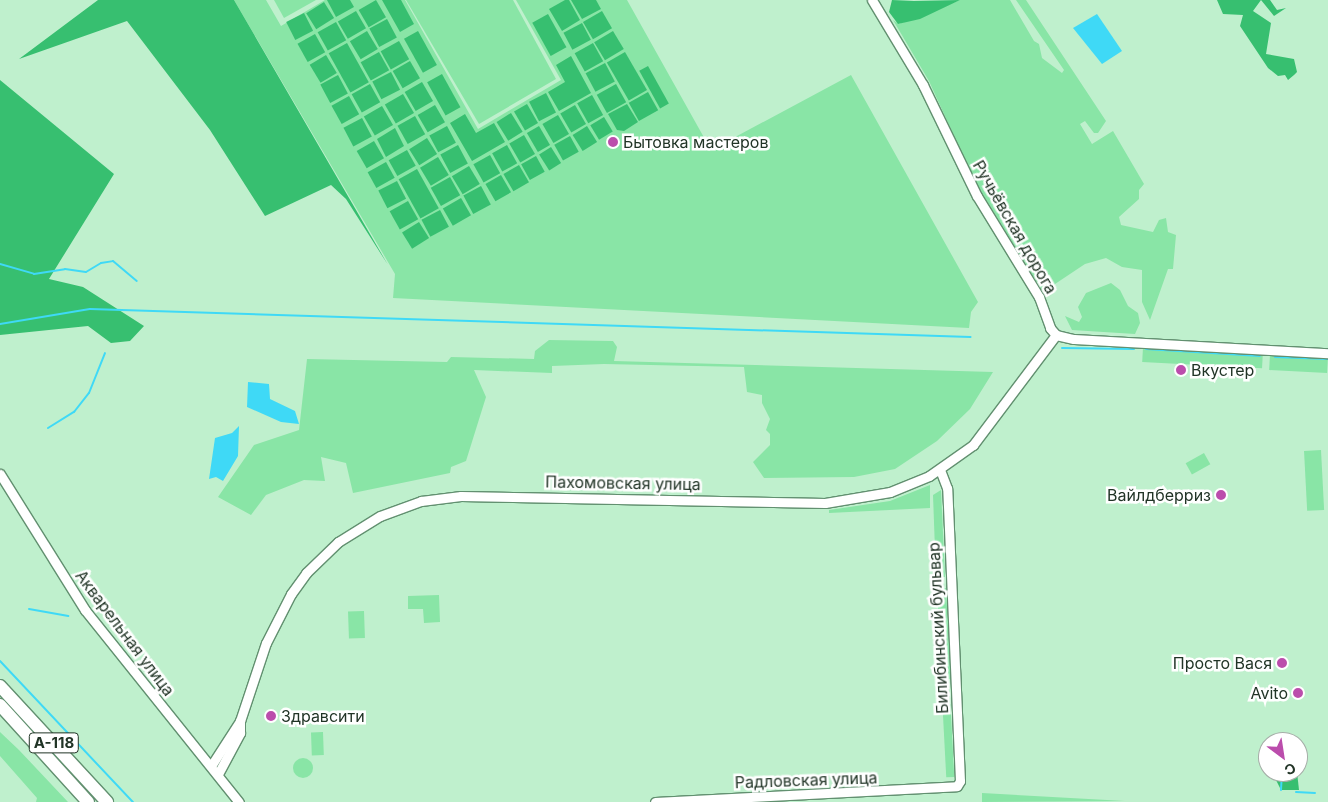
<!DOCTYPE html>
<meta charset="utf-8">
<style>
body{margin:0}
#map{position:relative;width:1328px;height:802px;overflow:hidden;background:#bff0cd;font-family:Inter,sans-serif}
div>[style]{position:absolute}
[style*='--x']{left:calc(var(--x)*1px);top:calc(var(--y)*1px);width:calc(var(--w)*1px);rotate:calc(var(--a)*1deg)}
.green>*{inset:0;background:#89e5a6;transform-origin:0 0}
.round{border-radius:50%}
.forest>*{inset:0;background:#37bf70;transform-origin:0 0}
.water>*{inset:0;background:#3fd9f6}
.stream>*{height:2px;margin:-1px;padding:0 1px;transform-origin:1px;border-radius:1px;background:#3fd9f6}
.roads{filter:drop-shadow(1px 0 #629070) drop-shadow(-1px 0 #629070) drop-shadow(0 1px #629070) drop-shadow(0 -1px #629070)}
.minor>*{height:9px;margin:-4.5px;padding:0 4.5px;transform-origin:4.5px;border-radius:4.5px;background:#fff}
.highway>*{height:12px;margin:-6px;padding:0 6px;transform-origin:6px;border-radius:6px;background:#fff}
.dots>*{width:14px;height:14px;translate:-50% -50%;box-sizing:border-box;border:2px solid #fff;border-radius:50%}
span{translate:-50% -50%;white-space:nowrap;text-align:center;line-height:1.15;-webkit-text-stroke:5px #fff;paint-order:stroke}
.shield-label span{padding:1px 4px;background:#fff;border:1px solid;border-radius:4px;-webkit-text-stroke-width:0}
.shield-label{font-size:15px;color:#213426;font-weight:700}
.poi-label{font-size:16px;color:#213426}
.left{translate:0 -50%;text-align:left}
.right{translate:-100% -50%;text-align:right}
.street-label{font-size:16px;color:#213426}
.north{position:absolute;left:1258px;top:732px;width:50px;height:50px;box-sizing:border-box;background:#fff;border:1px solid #a6aea8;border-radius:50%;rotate:149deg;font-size:14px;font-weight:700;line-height:20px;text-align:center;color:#213426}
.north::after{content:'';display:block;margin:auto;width:18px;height:22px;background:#bb4dac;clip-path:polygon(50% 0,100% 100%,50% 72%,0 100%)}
</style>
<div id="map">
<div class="green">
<i style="clip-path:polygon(234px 0,266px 0,281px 26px,325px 0,405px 0,478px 129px,561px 80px,516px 0,627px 0,711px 150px,851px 75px,978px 302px,971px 312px,969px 328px,393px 298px,395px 274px)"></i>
<i style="clip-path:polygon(274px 0,316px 0,284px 18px)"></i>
<i style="clip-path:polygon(406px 0,513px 0,556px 79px,479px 124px)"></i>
<i style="clip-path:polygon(960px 0,1010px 0,1034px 41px,1039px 44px,1042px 58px,1062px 73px,1064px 70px,1016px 0,1026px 0,1106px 121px,1098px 133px,1094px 133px,1085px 121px,1080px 124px,1092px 144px,1113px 131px,1144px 184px,1139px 190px,1139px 199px,1119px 217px,1121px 225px,1153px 232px,1159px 220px,1166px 218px,1168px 232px,1176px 235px,1173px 269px,1168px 269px,1150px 320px,1142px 302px,1142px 270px,1122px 267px,1106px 258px,1085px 264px,1043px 292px,974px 180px,929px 81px,893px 20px,899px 24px)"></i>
<i style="clip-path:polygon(1111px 283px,1120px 290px,1128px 306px,1138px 313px,1140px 323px,1135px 334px,1072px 330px,1065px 316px,1079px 322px,1082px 317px,1078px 307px,1086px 293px)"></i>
<i style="clip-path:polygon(549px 340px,613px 341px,617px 347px,614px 361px,993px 372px,970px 409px,937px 441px,895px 469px,854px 477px,764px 478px,753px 462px,770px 445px,770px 434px,766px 430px,770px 419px,762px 403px,762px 395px,747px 392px,744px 367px,604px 364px,552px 366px,552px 373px,474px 370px,486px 397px,466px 461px,451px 467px,450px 473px,353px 493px,346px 463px,321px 457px,325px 481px,304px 480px,266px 495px,251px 515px,218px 497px,254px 445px,299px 430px,307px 359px,447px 362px,451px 357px,534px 359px,535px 351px)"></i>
<i style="left:1143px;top:347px;width:120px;height:15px;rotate:3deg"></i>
<i style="left:1270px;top:354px;width:58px;height:16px;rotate:3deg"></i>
<i style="left:1321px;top:450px;width:60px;height:17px;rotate:87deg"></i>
<i style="left:1204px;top:453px;width:13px;height:21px;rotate:61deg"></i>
<i style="clip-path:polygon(930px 485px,930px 508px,829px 513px,829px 510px,890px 501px)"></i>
<i style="clip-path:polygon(941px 490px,945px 577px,936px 577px,933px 495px)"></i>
<i style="left:946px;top:588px;width:91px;height:9px;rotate:87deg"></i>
<i style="clip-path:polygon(439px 595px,440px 622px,424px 623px,423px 609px,408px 609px,408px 596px)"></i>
<i style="left:364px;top:611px;width:27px;height:16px;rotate:88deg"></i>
<i style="left:950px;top:696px;width:81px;height:8px;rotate:87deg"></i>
<i style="clip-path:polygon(0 732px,19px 750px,68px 802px,36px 802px,37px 798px,0 756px)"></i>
<i style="left:323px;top:732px;width:23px;height:12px;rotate:88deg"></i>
<i class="round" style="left:293px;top:758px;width:20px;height:20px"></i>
<i style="clip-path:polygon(982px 793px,1125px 801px,982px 802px)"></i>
</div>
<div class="forest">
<i style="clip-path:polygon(98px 0,234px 0,388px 265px,346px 199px,331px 185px,265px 216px,210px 130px,127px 21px,19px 59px)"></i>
<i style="clip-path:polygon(327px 0,350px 0,354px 7px,336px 17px)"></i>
<i style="left:376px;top:0;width:20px;height:20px;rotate:60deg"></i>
<i style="clip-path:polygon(382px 0,401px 0,414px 24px,400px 32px)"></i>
<i style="clip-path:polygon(565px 0,569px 0,580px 20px,562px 31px,549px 9px)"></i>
<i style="clip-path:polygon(571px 0,596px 0,601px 9px,582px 19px)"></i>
<i style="clip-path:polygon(892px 0,914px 1px,960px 0,920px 19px,898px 24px,889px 12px)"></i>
<i style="clip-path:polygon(1217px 0,1270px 0,1277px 10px,1286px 8px,1274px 16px,1261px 0,1253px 11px,1271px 23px,1266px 54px,1294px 59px,1297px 72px,1294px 75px,1288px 80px,1285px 75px,1278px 76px,1268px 68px,1240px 26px,1243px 15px,1223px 14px)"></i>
<i style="left:324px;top:2px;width:19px;height:21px;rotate:58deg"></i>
<i style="left:356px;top:11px;width:20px;height:21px;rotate:60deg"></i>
<i style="left:602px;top:11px;width:20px;height:22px;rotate:60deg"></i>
<i style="left:304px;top:13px;width:20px;height:20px;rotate:63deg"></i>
<i style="left:548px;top:14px;width:38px;height:18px;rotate:61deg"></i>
<i style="left:387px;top:19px;width:21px;height:20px;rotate:62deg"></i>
<i style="left:336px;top:22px;width:21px;height:21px;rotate:61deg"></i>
<i style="left:582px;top:23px;width:19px;height:21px;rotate:62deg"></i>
<i style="left:367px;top:31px;width:21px;height:20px;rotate:59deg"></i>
<i style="left:418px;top:31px;width:39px;height:16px;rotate:61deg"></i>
<i style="left:613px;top:31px;width:21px;height:22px;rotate:59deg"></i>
<i style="left:315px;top:34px;width:21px;height:20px;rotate:61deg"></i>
<i style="left:399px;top:41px;width:21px;height:21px;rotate:61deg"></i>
<i style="left:347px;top:43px;width:45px;height:21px;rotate:61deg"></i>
<i style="left:593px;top:43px;width:21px;height:21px;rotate:61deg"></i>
<i style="left:379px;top:52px;width:21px;height:21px;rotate:61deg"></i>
<i style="left:625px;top:52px;width:44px;height:21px;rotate:60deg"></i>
<i style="left:326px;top:55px;width:21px;height:19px;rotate:59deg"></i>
<i style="clip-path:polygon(571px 56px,591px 93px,559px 111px,548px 92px,565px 82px,556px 65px)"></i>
<i style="left:410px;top:61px;width:20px;height:20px;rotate:60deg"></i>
<i style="left:605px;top:63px;width:21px;height:22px;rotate:62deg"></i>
<i style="left:648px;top:66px;width:43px;height:10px;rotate:61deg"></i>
<i style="left:391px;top:72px;width:20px;height:21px;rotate:63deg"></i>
<i style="left:442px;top:74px;width:38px;height:17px;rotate:61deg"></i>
<i style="left:338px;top:75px;width:21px;height:20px;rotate:62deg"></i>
<i style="clip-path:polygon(0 80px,114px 174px,49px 279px,83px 287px,144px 326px,130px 341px,111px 343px,88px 326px,0 335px)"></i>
<i style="left:422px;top:82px;width:22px;height:20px;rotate:60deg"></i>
<i style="left:370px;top:84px;width:21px;height:21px;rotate:61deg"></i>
<i style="left:616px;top:84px;width:21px;height:22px;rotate:61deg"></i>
<i style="left:648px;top:92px;width:21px;height:22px;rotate:61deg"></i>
<i style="left:546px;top:93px;width:22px;height:19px;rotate:63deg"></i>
<i style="left:403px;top:94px;width:22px;height:21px;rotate:60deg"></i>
<i style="left:592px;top:95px;width:23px;height:17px;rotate:61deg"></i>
<i style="left:349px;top:96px;width:21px;height:20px;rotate:61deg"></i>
<i style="left:527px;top:104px;width:22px;height:15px;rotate:60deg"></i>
<i style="clip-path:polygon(627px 104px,638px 122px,624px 131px,617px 130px,608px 114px)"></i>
<i style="left:435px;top:105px;width:20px;height:20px;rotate:60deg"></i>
<i style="left:575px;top:105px;width:22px;height:17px;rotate:60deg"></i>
<i style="left:382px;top:106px;width:22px;height:21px;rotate:60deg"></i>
<i style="left:511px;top:113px;width:22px;height:17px;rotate:58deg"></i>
<i style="clip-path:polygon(465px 114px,476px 133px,494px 123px,505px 142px,472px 161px,450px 123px)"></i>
<i style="left:558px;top:115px;width:22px;height:18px;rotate:60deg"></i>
<i style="left:415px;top:116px;width:21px;height:20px;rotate:61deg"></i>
<i style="left:604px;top:117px;width:17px;height:16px;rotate:59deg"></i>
<i style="left:362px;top:118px;width:21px;height:21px;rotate:62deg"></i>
<i style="left:447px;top:126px;width:19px;height:20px;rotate:62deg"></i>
<i style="left:539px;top:126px;width:22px;height:14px;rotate:60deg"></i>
<i style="left:587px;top:126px;width:19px;height:17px;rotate:58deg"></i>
<i style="clip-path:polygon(395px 128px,404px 146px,386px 157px,377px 139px)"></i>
<i style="left:524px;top:135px;width:22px;height:17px;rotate:60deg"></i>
<i style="left:570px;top:136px;width:18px;height:18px;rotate:61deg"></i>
<i style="left:427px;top:138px;width:19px;height:21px;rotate:58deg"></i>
<i style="left:374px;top:141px;width:20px;height:20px;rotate:60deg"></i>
<i style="left:458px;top:145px;width:21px;height:20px;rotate:62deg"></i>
<i style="left:507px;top:145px;width:21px;height:17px;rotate:61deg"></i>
<i style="left:551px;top:147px;width:19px;height:14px;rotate:58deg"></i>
<i style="left:407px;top:150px;width:18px;height:21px;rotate:61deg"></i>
<i style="left:490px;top:155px;width:21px;height:19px;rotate:61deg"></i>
<i style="left:536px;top:156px;width:18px;height:17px;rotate:61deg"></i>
<i style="left:438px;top:157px;width:21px;height:21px;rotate:59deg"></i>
<i style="left:386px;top:162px;width:18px;height:21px;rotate:61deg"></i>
<i style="left:519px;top:165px;width:20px;height:18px;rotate:60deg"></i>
<i style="left:469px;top:166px;width:21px;height:20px;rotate:59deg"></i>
<i style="left:417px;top:169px;width:45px;height:21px;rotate:61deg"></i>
<i style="left:501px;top:175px;width:20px;height:18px;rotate:60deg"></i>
<i style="left:450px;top:177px;width:21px;height:22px;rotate:61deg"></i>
<i style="left:397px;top:181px;width:20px;height:21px;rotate:63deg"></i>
<i style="left:481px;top:186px;width:21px;height:20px;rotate:62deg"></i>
<i style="left:461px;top:198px;width:20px;height:21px;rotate:60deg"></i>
<i style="left:408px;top:201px;width:21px;height:21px;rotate:61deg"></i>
<i style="left:440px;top:210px;width:19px;height:21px;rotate:62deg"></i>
<i style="left:419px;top:222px;width:19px;height:20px;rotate:58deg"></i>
<i style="clip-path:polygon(1272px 772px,1297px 772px,1299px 790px,1281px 790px)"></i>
</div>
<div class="water">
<i style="clip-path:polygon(1097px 14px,1122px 51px,1102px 64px,1073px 28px)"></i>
<i style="clip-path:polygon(248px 382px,269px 384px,270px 399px,295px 411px,299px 424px,281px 422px,247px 407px)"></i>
<i style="clip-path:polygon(239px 426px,238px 456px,223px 481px,216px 477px,209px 479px,215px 438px,232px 433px)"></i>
</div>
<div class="stream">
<i style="--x:0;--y:264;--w:35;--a:16"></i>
<i style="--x:34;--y:274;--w:31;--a:-9"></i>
<i style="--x:65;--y:269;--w:21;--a:8"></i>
<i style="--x:86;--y:272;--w:17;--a:-31"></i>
<i style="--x:101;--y:263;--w:12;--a:-9"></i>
<i style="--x:113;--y:261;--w:31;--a:40"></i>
<i style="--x:0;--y:324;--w:91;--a:-9.5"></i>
<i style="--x:90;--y:309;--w:881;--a:1.82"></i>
<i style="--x:1062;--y:348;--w:72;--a:0.8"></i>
<i style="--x:1146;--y:349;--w:114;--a:3.5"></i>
<i style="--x:1275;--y:357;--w:53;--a:2.2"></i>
<i style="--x:48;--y:428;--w:31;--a:-32"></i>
<i style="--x:74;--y:412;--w:24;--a:-52"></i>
<i style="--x:89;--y:393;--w:43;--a:-68.2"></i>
<i style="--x:29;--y:609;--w:40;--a:10"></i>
<i style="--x:0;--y:661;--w:194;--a:46.7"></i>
<i style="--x:1281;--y:790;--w:18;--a:-87"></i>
<i style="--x:1296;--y:792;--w:19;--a:3"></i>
</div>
<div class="roads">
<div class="minor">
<i style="--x:872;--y:0;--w:99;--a:59"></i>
<i style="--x:923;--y:85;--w:123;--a:64.1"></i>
<i style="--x:977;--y:196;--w:119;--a:58.5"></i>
<i style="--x:1039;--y:297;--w:33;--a:70"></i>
<i style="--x:1050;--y:328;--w:9;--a:49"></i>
<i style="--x:1056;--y:335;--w:18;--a:13"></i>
<i style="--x:1074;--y:339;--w:254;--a:3.2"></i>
<i style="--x:0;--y:474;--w:160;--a:58"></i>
<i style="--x:85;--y:610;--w:246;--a:51.3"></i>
<i style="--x:211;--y:766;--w:54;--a:-57.2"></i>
<i style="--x:218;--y:774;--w:47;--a:-61.8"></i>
<i style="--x:240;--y:733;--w:12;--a:-90"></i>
<i style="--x:240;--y:721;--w:82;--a:-71.6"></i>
<i style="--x:266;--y:643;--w:55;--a:-63"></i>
<i style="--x:291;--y:594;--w:26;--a:-54"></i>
<i style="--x:306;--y:573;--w:45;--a:-44.1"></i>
<i style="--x:338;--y:542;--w:49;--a:-31.8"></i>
<i style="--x:380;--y:516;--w:44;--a:-20.1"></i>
<i style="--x:421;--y:501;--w:40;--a:-7.1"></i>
<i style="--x:461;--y:496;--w:364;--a:1.1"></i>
<i style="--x:825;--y:503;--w:66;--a:-9.6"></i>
<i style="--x:890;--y:492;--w:42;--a:-22.3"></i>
<i style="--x:929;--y:476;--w:54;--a:-35.2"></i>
<i style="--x:973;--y:445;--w:138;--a:-53"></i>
<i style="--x:655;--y:802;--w:302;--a:-3"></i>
<i style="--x:957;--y:786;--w:6;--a:-59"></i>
<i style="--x:960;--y:781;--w:293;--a:-92.5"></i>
<i style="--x:947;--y:488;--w:19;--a:-111"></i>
</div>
<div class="highway">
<i style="--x:0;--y:686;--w:158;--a:47.3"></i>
<i style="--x:0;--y:705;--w:131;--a:47.8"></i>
</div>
</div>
<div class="dots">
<i style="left:613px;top:142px;background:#bb4dac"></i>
<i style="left:1181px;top:370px;background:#bb4dac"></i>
<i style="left:1221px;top:495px;background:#bb4dac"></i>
<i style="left:1282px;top:663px;background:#bb4dac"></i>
<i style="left:1298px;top:693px;background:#bb4dac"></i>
<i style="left:271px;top:716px;background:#bb4dac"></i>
</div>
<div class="shield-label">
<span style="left:54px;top:743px">А-118</span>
</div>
<div class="poi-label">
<span class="left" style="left:623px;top:142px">Бытовка мастеров</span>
<span class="left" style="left:1191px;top:370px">Вкустер</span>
<span class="right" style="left:1211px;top:495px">Вайлдберриз</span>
<span class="right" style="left:1272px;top:663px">Просто Вася</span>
<span class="right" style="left:1288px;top:693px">Avito</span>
<span class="left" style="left:281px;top:716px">Здравсити</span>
</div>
<div class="street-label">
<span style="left:1015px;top:227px;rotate:60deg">Ручьёвская дорога</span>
<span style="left:623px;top:483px;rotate:1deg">Пахомовская улица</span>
<span style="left:938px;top:628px;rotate:-93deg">Билибинский бульвар</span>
<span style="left:125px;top:633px;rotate:53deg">Акварельная улица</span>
<span style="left:806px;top:780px;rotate:-2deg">Радловская улица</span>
</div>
<div class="north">С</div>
</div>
